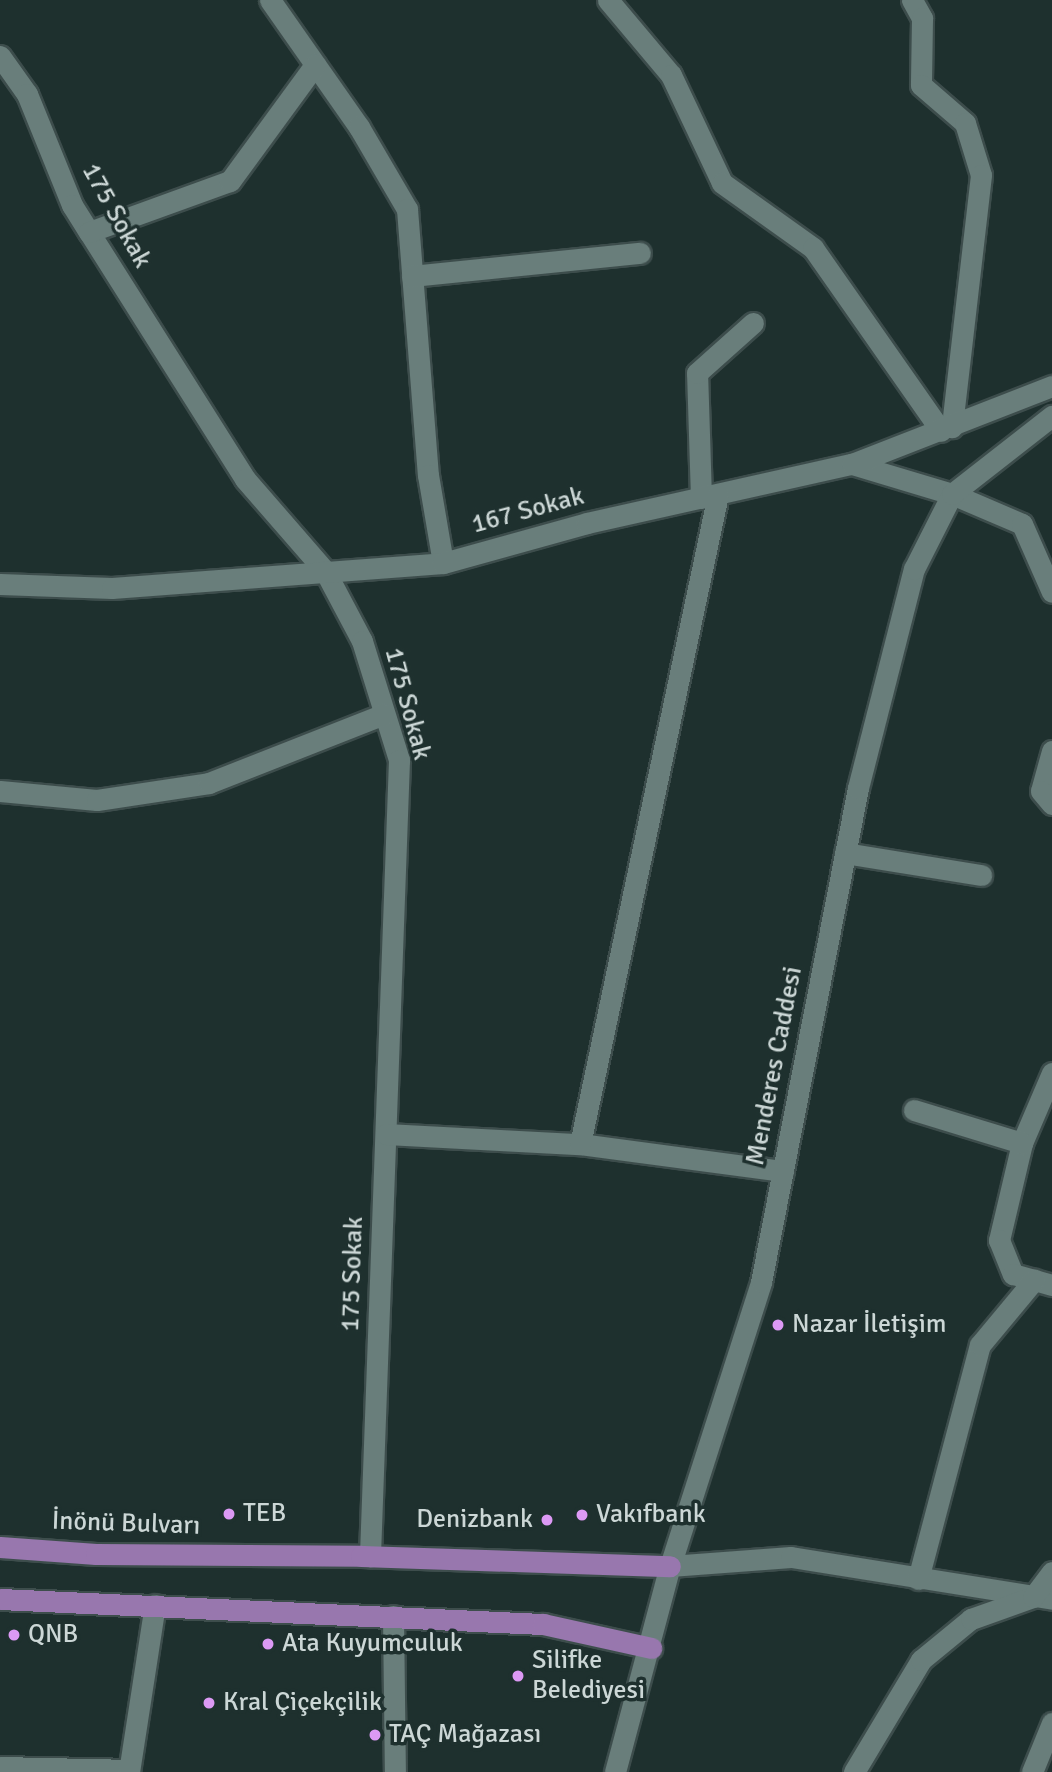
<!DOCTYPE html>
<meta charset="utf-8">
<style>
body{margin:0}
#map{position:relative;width:1052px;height:1772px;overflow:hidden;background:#1e302e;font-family:Signika,sans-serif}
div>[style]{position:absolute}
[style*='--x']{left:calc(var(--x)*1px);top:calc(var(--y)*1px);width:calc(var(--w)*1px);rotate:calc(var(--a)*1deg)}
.roads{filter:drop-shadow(2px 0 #3d4d4c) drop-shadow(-2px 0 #3d4d4c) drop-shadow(0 2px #3d4d4c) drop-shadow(0 -2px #3d4d4c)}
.minor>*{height:21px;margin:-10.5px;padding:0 10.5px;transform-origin:10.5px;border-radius:10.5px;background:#697e7b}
.major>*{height:21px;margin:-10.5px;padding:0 10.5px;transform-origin:10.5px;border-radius:10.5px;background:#9877ae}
.dots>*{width:19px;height:19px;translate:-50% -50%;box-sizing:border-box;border:4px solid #1e302e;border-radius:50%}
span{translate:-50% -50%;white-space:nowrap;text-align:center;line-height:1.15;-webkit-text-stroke:7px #1e302e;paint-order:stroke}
.street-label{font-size:26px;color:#ccd7d6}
.poi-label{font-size:26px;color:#ccd7d6}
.left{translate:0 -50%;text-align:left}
.right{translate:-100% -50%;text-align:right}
</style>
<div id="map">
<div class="roads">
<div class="minor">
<i style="--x:270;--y:0;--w:155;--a:55"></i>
<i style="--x:359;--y:127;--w:95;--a:59.7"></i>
<i style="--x:407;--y:209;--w:267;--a:85.5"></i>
<i style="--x:428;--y:475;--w:89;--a:80.3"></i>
<i style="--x:608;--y:0;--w:98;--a:50"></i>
<i style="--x:671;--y:75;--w:119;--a:64.7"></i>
<i style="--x:722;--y:183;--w:112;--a:35.5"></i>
<i style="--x:813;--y:248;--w:223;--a:55"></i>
<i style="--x:912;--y:0;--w:21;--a:61"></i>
<i style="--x:922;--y:18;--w:67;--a:90.9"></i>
<i style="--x:921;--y:85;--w:58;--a:40.8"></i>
<i style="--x:965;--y:123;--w:54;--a:72.9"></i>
<i style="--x:981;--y:175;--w:254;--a:96.6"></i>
<i style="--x:0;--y:56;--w:47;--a:54.6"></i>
<i style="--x:27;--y:94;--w:120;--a:67.9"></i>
<i style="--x:72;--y:205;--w:32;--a:58"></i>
<i style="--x:89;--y:232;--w:292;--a:57.7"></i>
<i style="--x:245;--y:479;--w:122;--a:49"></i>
<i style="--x:325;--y:571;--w:79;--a:62.1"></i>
<i style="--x:362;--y:641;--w:125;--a:72.7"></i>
<i style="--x:399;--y:760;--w:797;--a:92.09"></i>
<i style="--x:89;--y:232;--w:150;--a:-19.9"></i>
<i style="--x:230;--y:181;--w:144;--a:-53.8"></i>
<i style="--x:412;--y:276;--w:229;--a:-5.8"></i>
<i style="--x:852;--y:464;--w:104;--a:16.7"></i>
<i style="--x:952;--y:494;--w:76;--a:23.2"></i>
<i style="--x:1022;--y:524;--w:74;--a:66.2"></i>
<i style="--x:701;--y:498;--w:125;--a:-91.8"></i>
<i style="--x:697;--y:373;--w:75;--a:-41.8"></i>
<i style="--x:0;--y:584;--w:112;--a:2"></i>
<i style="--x:112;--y:588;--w:332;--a:-4.3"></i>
<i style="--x:443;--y:563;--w:149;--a:-15.5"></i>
<i style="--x:587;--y:523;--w:271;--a:-12.6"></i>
<i style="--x:852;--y:464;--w:215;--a:-21.3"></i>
<i style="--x:1052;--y:751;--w:41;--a:105.4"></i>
<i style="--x:1041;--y:791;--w:17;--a:50"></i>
<i style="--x:0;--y:791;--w:97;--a:5.3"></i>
<i style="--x:97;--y:800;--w:113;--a:-8.6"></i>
<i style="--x:209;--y:783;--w:188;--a:-21.5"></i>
<i style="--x:845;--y:853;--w:138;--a:9.2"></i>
<i style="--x:1052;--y:1073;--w:76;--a:113.2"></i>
<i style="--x:1022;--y:1143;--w:100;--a:103.3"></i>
<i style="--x:999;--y:1240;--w:37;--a:68"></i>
<i style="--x:1013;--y:1274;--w:41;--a:15.8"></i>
<i style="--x:914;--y:1110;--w:113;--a:17"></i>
<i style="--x:386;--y:1134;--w:194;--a:3"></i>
<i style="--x:580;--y:1144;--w:205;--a:7.6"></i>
<i style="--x:580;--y:1144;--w:664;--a:-78.01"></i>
<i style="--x:670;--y:1566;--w:121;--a:-4.3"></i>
<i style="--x:791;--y:1557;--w:264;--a:9.1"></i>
<i style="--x:918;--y:1579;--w:242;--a:-75.2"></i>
<i style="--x:980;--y:1345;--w:85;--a:-50.3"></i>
<i style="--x:393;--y:1616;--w:156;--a:89.3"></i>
<i style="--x:0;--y:1767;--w:129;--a:1.3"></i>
<i style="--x:129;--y:1772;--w:169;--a:-81.2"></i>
<i style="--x:615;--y:1772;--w:213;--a:-75.1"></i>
<i style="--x:670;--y:1566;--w:298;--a:-72.2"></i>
<i style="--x:761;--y:1282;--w:503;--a:-78.89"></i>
<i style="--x:858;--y:788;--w:226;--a:-75.7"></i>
<i style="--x:914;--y:569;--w:84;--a:-63.1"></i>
<i style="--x:952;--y:494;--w:127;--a:-38"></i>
<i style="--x:854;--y:1772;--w:131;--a:-59.1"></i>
<i style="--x:921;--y:1660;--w:65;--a:-39.4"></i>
<i style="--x:971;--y:1619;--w:66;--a:-19.5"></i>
<i style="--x:1033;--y:1597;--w:31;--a:-53"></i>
<i style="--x:1032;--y:1772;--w:53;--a:-67.8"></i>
</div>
<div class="major">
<i style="--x:0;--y:1547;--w:96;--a:4.2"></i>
<i style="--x:96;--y:1554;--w:265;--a:0.4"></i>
<i style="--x:361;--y:1556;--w:309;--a:1.9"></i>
<i style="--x:0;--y:1599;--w:544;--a:2.64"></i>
<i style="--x:543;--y:1624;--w:111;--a:12.5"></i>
</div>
</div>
<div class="dots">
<i style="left:778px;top:1325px;background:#dc99f4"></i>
<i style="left:229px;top:1514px;background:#dc99f4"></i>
<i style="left:582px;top:1515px;background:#dc99f4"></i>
<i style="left:547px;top:1520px;background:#dc99f4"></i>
<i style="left:14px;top:1635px;background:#dc99f4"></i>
<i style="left:268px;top:1644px;background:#dc99f4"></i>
<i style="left:518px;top:1676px;background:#dc99f4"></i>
<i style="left:209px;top:1703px;background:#dc99f4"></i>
<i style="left:375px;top:1735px;background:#dc99f4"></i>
</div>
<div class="street-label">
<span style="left:116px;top:216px;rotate:61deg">175 Sokak</span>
<span style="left:528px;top:511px;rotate:-15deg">167 Sokak</span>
<span style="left:407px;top:704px;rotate:75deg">175 Sokak</span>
<span style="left:775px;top:1066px;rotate:-79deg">Menderes Caddesi</span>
<span style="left:353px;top:1274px;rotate:-88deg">175 Sokak</span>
<span style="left:126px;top:1524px;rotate:2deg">İnönü Bulvarı</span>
</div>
<div class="poi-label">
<span class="left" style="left:792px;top:1325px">Nazar İletişim</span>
<span class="left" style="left:243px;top:1514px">TEB</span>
<span class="left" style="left:596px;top:1515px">Vakıfbank</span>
<span class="right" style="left:533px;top:1520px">Denizbank</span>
<span class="left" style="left:28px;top:1635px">QNB</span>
<span class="left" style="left:282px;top:1644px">Ata Kuyumculuk</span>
<span class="left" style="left:532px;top:1676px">Silifke<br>Belediyesi</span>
<span class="left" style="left:223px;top:1703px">Kral Çiçekçilik</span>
<span class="left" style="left:389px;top:1735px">TAÇ Mağazası</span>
</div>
</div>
